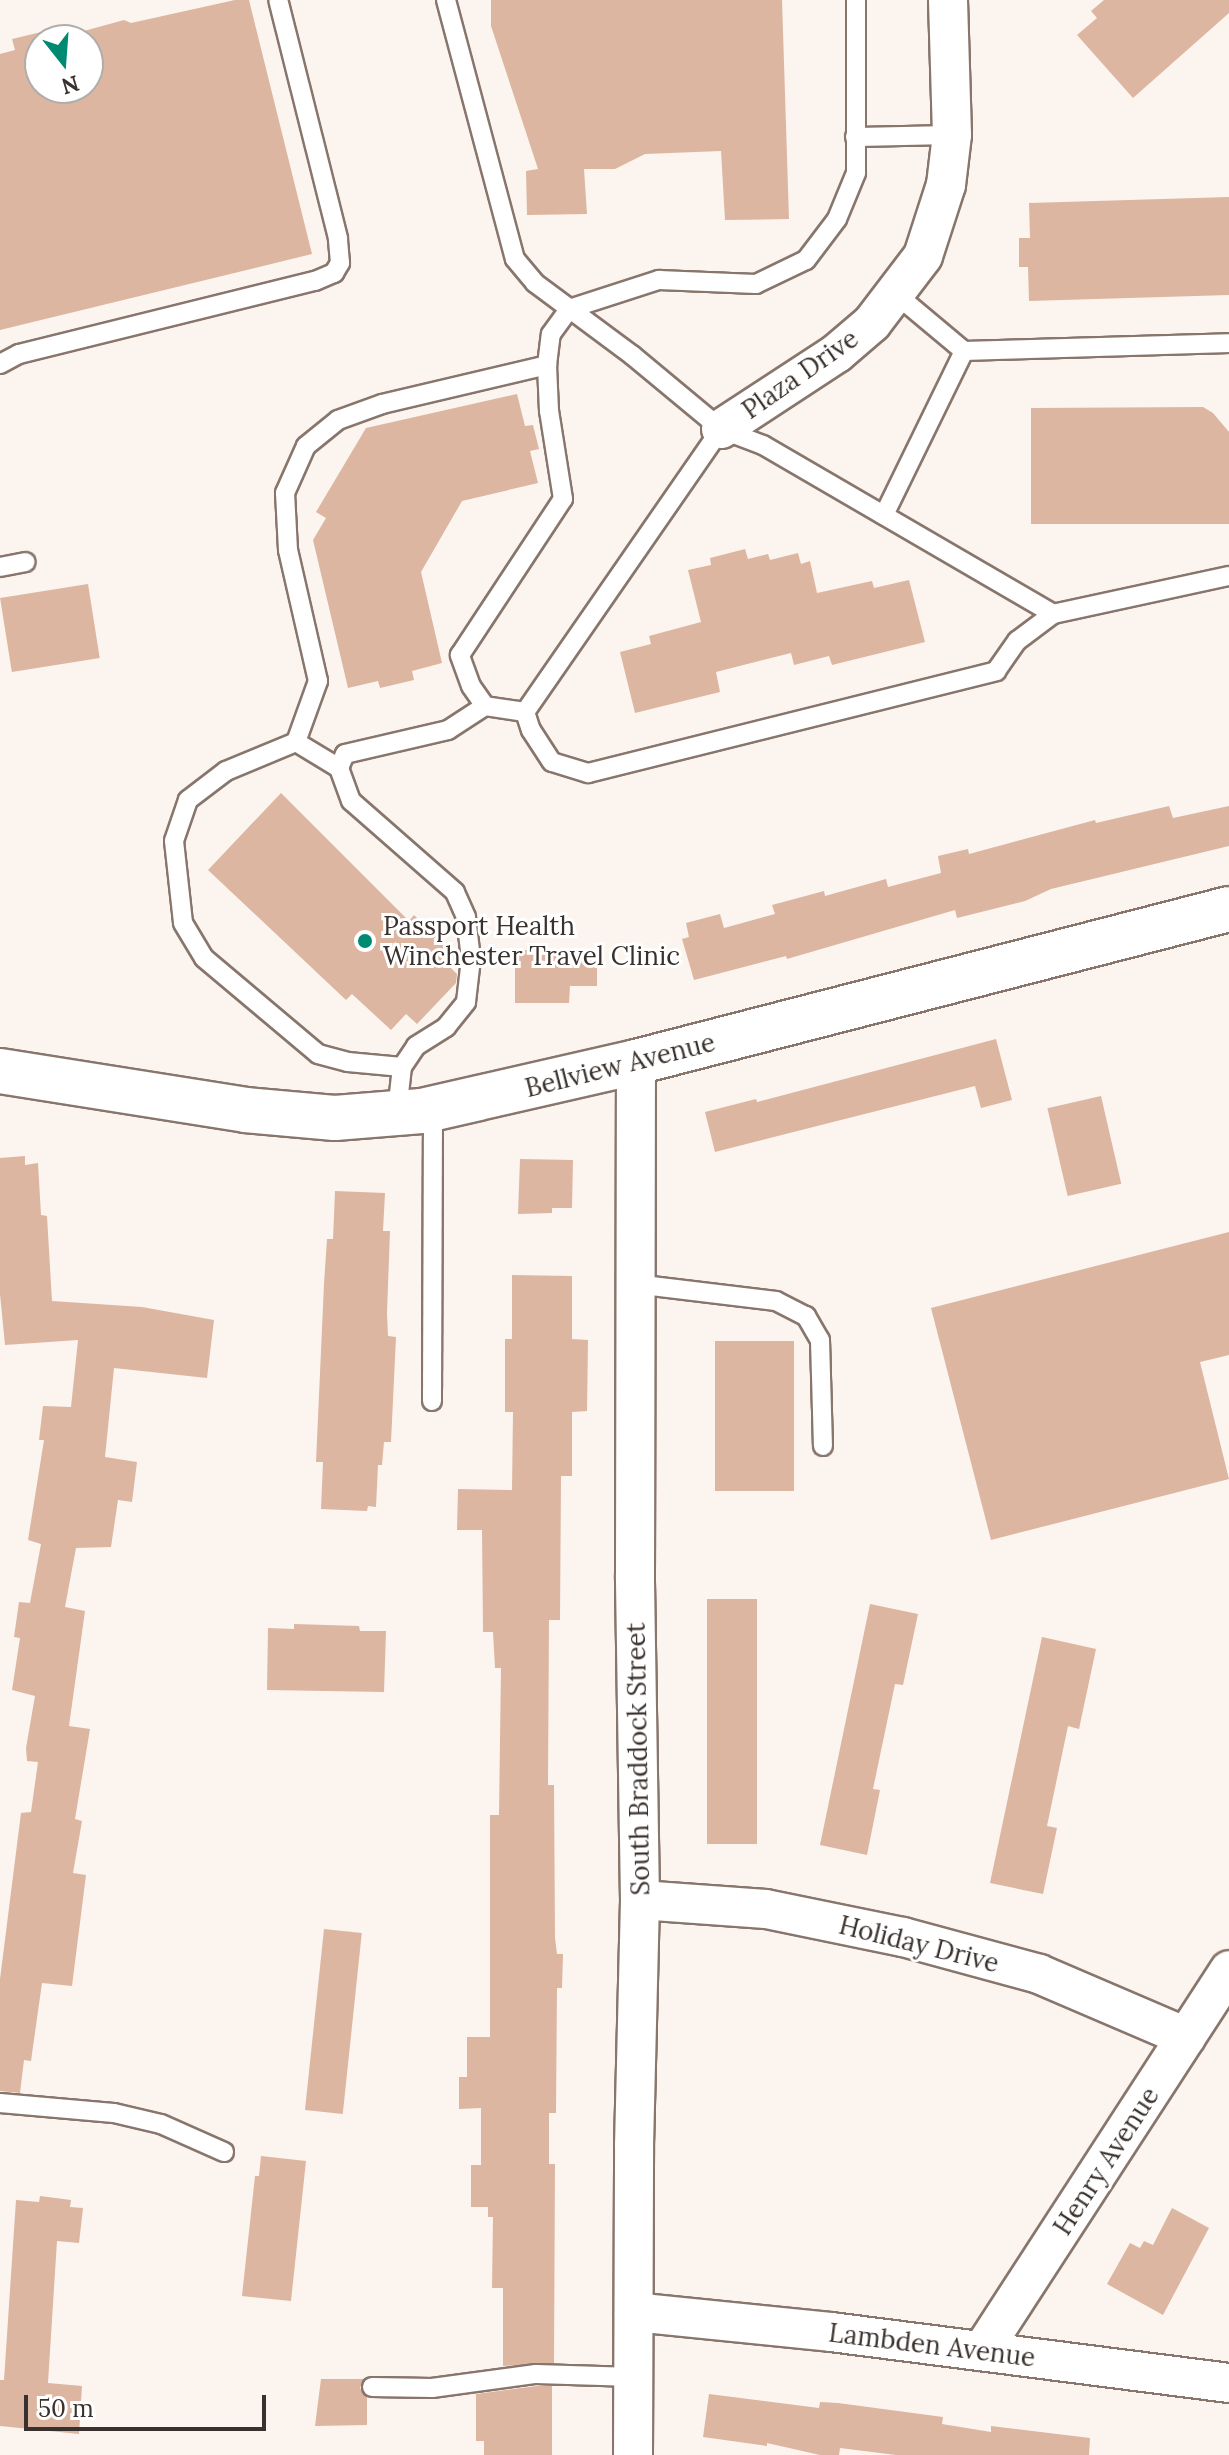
<!DOCTYPE html>
<style>
body{margin:0}
#map{position:relative;width:1229px;height:2455px;overflow:hidden;background:#fcf4ef;font-family:Lora,serif}
div>[style]{position:absolute}
[style*='--x']{left:calc(var(--x)*1px);top:calc(var(--y)*1px);width:calc(var(--w)*1px);rotate:calc(var(--a)*1deg)}
.building>*{inset:0;background:#dcb6a1;transform-origin:0 0}
.roads{filter:drop-shadow(2px 0 #88766c) drop-shadow(-2px 0 #88766c) drop-shadow(0 2px #88766c) drop-shadow(0 -2px #88766c)}
.lane>*{height:18px;margin:-9px;padding:0 9px;transform-origin:9px;border-radius:9px;background:#fff}
.street>*{height:38px;margin:-19px;padding:0 19px;transform-origin:19px;border-radius:19px;background:#fff}
.secondary>*{height:44px;margin:-22px;padding:0 22px;transform-origin:22px;border-radius:22px;background:#fff}
.dots>*{width:22px;height:22px;translate:-50% -50%;box-sizing:border-box;border:4px solid #fff;border-radius:50%}
span{translate:-50% -50%;white-space:nowrap;text-align:center;line-height:1.15;-webkit-text-stroke:6px #fff;paint-order:stroke}
.street-label{font-size:26px;color:#39312d}
.poi-label{font-size:26px;color:#39312d}
.left{translate:0 -50%;text-align:left}
.north{position:absolute;left:24px;top:24px;width:80px;height:80px;box-sizing:border-box;background:#fff;border:2px solid #b0adab;border-radius:50%;rotate:163deg;font-size:22px;font-weight:700;line-height:32px;text-align:center;color:#39312d}
.north::after{content:'';display:block;margin:auto;width:28px;height:36px;background:#008a71;clip-path:polygon(50% 0,100% 100%,50% 72%,0 100%)}
.scale{position:absolute;left:24px;top:2395px;width:242px;height:36px;box-sizing:border-box;border:4px solid #39312d;border-top:0;padding-left:10px;font-size:24px;line-height:28px;white-space:nowrap;color:#39312d;-webkit-text-stroke:6px #fff;paint-order:stroke}
</style>
<div id="map">
<div class="building">
<i style="clip-path:polygon(evenodd,235px 0,249px 0,312px 254px,0 330px,0 54px,15px 50px,12px 39px,58px 28px,62px 37px,124px 20px,131px 23px,235px 0,40px 40px,88px 40px,88px 88px,40px 88px,40px 40px)"></i>
<i style="clip-path:polygon(491px 0,782px 0,789px 219px,725px 220px,721px 151px,645px 154px,615px 169px,584px 169px,587px 214px,527px 215px,526px 171px,538px 169px,491px 26px)"></i>
<i style="clip-path:polygon(1104px 0,1229px 0,1229px 13px,1133px 98px,1077px 35px,1097px 18px,1091px 11px)"></i>
<i style="clip-path:polygon(1229px 197px,1229px 295px,1029px 301px,1028px 267px,1019px 267px,1019px 238px,1030px 238px,1029px 203px)"></i>
<i style="clip-path:polygon(517px 394px,525px 426px,533px 425px,539px 449px,530px 451px,538px 483px,462px 501px,421px 572px,442px 663px,412px 671px,414px 680px,380px 688px,378px 681px,348px 688px,313px 540px,326px 518px,316px 512px,366px 428px)"></i>
<i style="clip-path:polygon(1203px 407px,1213px 413px,1229px 432px,1229px 524px,1031px 524px,1031px 408px)"></i>
<i style="clip-path:polygon(745px 549px,748px 559px,768px 554px,770px 560px,798px 553px,801px 564px,810px 561px,817px 593px,872px 581px,874px 588px,909px 580px,925px 642px,832px 665px,829px 656px,794px 665px,791px 653px,716px 672px,720px 692px,635px 713px,620px 652px,651px 644px,649px 636px,701px 622px,688px 570px,711px 565px,710px 558px)"></i>
<i style="left:88px;top:584px;width:75px;height:89px;rotate:81deg"></i>
<i style="clip-path:polygon(281px 793px,409px 921px,414px 915px,459px 958px,450px 967px,457px 974px,456px 983px,417px 1024px,406px 1014px,391px 1030px,352px 994px,346px 1000px,208px 870px)"></i>
<i style="clip-path:polygon(1169px 806px,1173px 818px,1229px 806px,1229px 846px,1051px 889px,1025px 901px,957px 918px,955px 910px,787px 959px,786px 956px,694px 980px,682px 939px,689px 937px,686px 923px,720px 914px,724px 928px,775px 914px,772px 905px,824px 891px,825px 896px,886px 879px,888px 887px,941px 873px,938px 856px,968px 849px,969px 854px,1095px 820px,1096px 823px)"></i>
<i style="clip-path:polygon(515px 950px,597px 950px,597px 986px,570px 986px,569px 1003px,515px 1003px)"></i>
<i style="clip-path:polygon(996px 1039px,1012px 1100px,981px 1108px,975px 1086px,715px 1152px,705px 1112px,756px 1099px,757px 1102px)"></i>
<i style="left:1101px;top:1096px;width:90px;height:55px;rotate:77deg"></i>
<i style="clip-path:polygon(25px 1156px,25px 1165px,38px 1163px,41px 1215px,47px 1216px,52px 1301px,142px 1307px,214px 1320px,207px 1378px,114px 1368px,105px 1457px,137px 1462px,132px 1502px,118px 1500px,111px 1547px,76px 1548px,65px 1607px,85px 1611px,69px 1726px,90px 1729px,75px 1819px,82px 1821px,73px 1873px,86px 1875px,72px 1986px,42px 1983px,31px 2061px,24px 2060px,20px 2093px,0 2091px,0 1979px,21px 1813px,31px 1812px,38px 1762px,27px 1761px,26px 1748px,35px 1696px,12px 1690px,20px 1638px,14px 1637px,19px 1602px,30px 1603px,41px 1544px,28px 1540px,44px 1440px,39px 1440px,43px 1406px,71px 1407px,78px 1340px,5px 1345px,0 1294px,0 1158px)"></i>
<i style="clip-path:polygon(520px 1159px,573px 1160px,572px 1208px,552px 1208px,552px 1213px,518px 1214px)"></i>
<i style="clip-path:polygon(335px 1191px,385px 1193px,383px 1231px,390px 1231px,387px 1313px,388px 1336px,396px 1337px,391px 1442px,384px 1442px,382px 1465px,378px 1465px,376px 1507px,368px 1506px,367px 1511px,321px 1509px,323px 1462px,316px 1462px,324px 1284px,327px 1239px,333px 1239px)"></i>
<i style="clip-path:polygon(1229px 1232px,1229px 1355px,1200px 1362px,1229px 1479px,991px 1540px,931px 1308px)"></i>
<i style="clip-path:polygon(512px 1275px,572px 1276px,572px 1339px,588px 1340px,587px 1411px,572px 1412px,572px 1476px,561px 1476px,560px 1620px,549px 1620px,548px 1785px,554px 1785px,555px 1938px,557px 1954px,563px 1954px,562px 1988px,557px 1988px,556px 2113px,549px 2113px,549px 2164px,555px 2164px,554px 2363px,503px 2366px,503px 2288px,492px 2288px,493px 2217px,488px 2217px,488px 2207px,471px 2207px,471px 2165px,481px 2165px,481px 2108px,459px 2109px,459px 2077px,467px 2077px,467px 2037px,490px 2037px,490px 1815px,499px 1815px,501px 1668px,495px 1668px,493px 1632px,483px 1632px,482px 1530px,457px 1530px,458px 1489px,512px 1490px,513px 1412px,505px 1412px,505px 1339px,512px 1339px)"></i>
<i style="left:794px;top:1341px;width:150px;height:79px;rotate:90deg"></i>
<i style="left:707px;top:1599px;width:50px;height:245px"></i>
<i style="clip-path:polygon(870px 1604px,918px 1614px,903px 1685px,895px 1684px,873px 1789px,880px 1790px,867px 1855px,820px 1845px)"></i>
<i style="clip-path:polygon(294px 1624px,359px 1626px,360px 1631px,386px 1631px,384px 1692px,267px 1690px,268px 1628px,294px 1629px)"></i>
<i style="clip-path:polygon(1042px 1637px,1096px 1649px,1079px 1729px,1068px 1726px,1047px 1826px,1057px 1828px,1043px 1894px,990px 1883px)"></i>
<i style="left:324px;top:1929px;width:38px;height:182px;rotate:6deg"></i>
<i style="clip-path:polygon(261px 2156px,306px 2161px,291px 2301px,242px 2296px,255px 2176px,259px 2176px)"></i>
<i style="clip-path:polygon(40px 2196px,71px 2200px,70px 2207px,83px 2208px,79px 2243px,57px 2241px,48px 2383px,82px 2386px,79px 2434px,0 2426px,0 2380px,4px 2380px,16px 2200px,39px 2202px)"></i>
<i style="clip-path:polygon(1172px 2208px,1209px 2228px,1163px 2315px,1107px 2284px,1130px 2243px,1140px 2248px,1144px 2241px,1153px 2245px)"></i>
<i style="clip-path:polygon(321px 2379px,364px 2379px,360px 2388px,367px 2398px,367px 2425px,315px 2426px)"></i>
<i style="clip-path:polygon(537px 2386px,552px 2386px,552px 2455px,484px 2455px,484px 2441px,476px 2441px,476px 2394px)"></i>
<i style="clip-path:polygon(709px 2394px,819px 2408px,820px 2402px,838px 2403px,943px 2417px,942px 2424px,991px 2432px,991px 2426px,1090px 2438px,1089px 2455px,896px 2455px,840px 2448px,839px 2455px,820px 2455px,767px 2443px,767px 2446px,703px 2437px)"></i>
</div>
<div class="roads">
<div class="lane">
<i style="--x:446;--y:0;--w:268;--a:75.1"></i>
<i style="--x:515;--y:259;--w:31;--a:50"></i>
<i style="--x:535;--y:283;--w:121;--a:36.6"></i>
<i style="--x:632;--y:355;--w:116;--a:39.7"></i>
<i style="--x:721;--y:429;--w:45;--a:20.9"></i>
<i style="--x:763;--y:445;--w:336;--a:30.2"></i>
<i style="--x:1053;--y:614;--w:180;--a:-12.2"></i>
<i style="--x:855;--y:137;--w:97;--a:-1.2"></i>
<i style="--x:897;--y:295;--w:87;--a:39.9"></i>
<i style="--x:964;--y:351;--w:265;--a:-1.7"></i>
<i style="--x:0;--y:364;--w:21;--a:-28"></i>
<i style="--x:19;--y:354;--w:305;--a:-13.9"></i>
<i style="--x:315;--y:281;--w:21;--a:-23"></i>
<i style="--x:334;--y:273;--w:12;--a:-59"></i>
<i style="--x:340;--y:263;--w:25;--a:-95"></i>
<i style="--x:338;--y:238;--w:245;--a:-104.1"></i>
<i style="--x:721;--y:429;--w:344;--a:124.7"></i>
<i style="--x:525;--y:712;--w:19;--a:72"></i>
<i style="--x:531;--y:730;--w:38;--a:57"></i>
<i style="--x:552;--y:762;--w:38;--a:17"></i>
<i style="--x:588;--y:773;--w:421;--a:-14"></i>
<i style="--x:996;--y:671;--w:37;--a:-55"></i>
<i style="--x:1017;--y:641;--w:45;--a:-36.9"></i>
<i style="--x:884;--y:515;--w:182;--a:-64"></i>
<i style="--x:0;--y:567;--w:26;--a:-11"></i>
<i style="--x:525;--y:712;--w:40;--a:-171.5"></i>
<i style="--x:485;--y:706;--w:24;--a:-125"></i>
<i style="--x:471;--y:686;--w:33;--a:-110"></i>
<i style="--x:460;--y:655;--w:187;--a:-56.6"></i>
<i style="--x:563;--y:499;--w:89;--a:-99"></i>
<i style="--x:549;--y:411;--w:46;--a:-92.5"></i>
<i style="--x:547;--y:365;--w:31;--a:-83"></i>
<i style="--x:551;--y:334;--w:31;--a:-54"></i>
<i style="--x:569;--y:309;--w:95;--a:-17.9"></i>
<i style="--x:659;--y:280;--w:97;--a:2.4"></i>
<i style="--x:756;--y:284;--w:55;--a:-25.6"></i>
<i style="--x:806;--y:260;--w:51;--a:-52.9"></i>
<i style="--x:837;--y:219;--w:50;--a:-67.6"></i>
<i style="--x:856;--y:173;--w:173;--a:-90"></i>
<i style="--x:296;--y:742;--w:76;--a:157.5"></i>
<i style="--x:226;--y:771;--w:48;--a:142.7"></i>
<i style="--x:188;--y:800;--w:43;--a:108.9"></i>
<i style="--x:174;--y:841;--w:82;--a:83.7"></i>
<i style="--x:183;--y:923;--w:41;--a:59"></i>
<i style="--x:204;--y:958;--w:149;--a:40.1"></i>
<i style="--x:318;--y:1054;--w:31;--a:15"></i>
<i style="--x:348;--y:1062;--w:54;--a:5.3"></i>
<i style="--x:339;--y:768;--w:50;--a:-148.8"></i>
<i style="--x:296;--y:742;--w:65;--a:-70.2"></i>
<i style="--x:318;--y:681;--w:134;--a:-102.9"></i>
<i style="--x:288;--y:550;--w:57;--a:-93"></i>
<i style="--x:285;--y:493;--w:51;--a:-65.9"></i>
<i style="--x:306;--y:446;--w:41;--a:-39.1"></i>
<i style="--x:338;--y:420;--w:47;--a:-20"></i>
<i style="--x:382;--y:404;--w:170;--a:-13.3"></i>
<i style="--x:397;--y:1112;--w:45;--a:-83.7"></i>
<i style="--x:402;--y:1067;--w:25;--a:-56"></i>
<i style="--x:416;--y:1046;--w:36;--a:-32"></i>
<i style="--x:446;--y:1027;--w:32;--a:-51"></i>
<i style="--x:466;--y:1002;--w:43;--a:-83.4"></i>
<i style="--x:471;--y:959;--w:42;--a:-96.8"></i>
<i style="--x:466;--y:917;--w:27;--a:-114"></i>
<i style="--x:455;--y:892;--w:138;--a:-138.8"></i>
<i style="--x:351;--y:801;--w:35;--a:-110"></i>
<i style="--x:339;--y:768;--w:15;--a:-67"></i>
<i style="--x:345;--y:754;--w:106;--a:-13.1"></i>
<i style="--x:448;--y:730;--w:44;--a:-33"></i>
<i style="--x:635;--y:1284;--w:142;--a:6.9"></i>
<i style="--x:776;--y:1301;--w:34;--a:27"></i>
<i style="--x:806;--y:1316;--w:28;--a:60"></i>
<i style="--x:820;--y:1340;--w:106;--a:88.4"></i>
<i style="--x:432;--y:1401;--w:292;--a:-89.8"></i>
<i style="--x:0;--y:2103;--w:114;--a:5"></i>
<i style="--x:114;--y:2113;--w:48;--a:13.2"></i>
<i style="--x:161;--y:2124;--w:69;--a:24"></i>
<i style="--x:372;--y:2387;--w:60;--a:1"></i>
<i style="--x:432;--y:2388;--w:105;--a:-7.7"></i>
<i style="--x:536;--y:2374;--w:98;--a:1.8"></i>
</div>
<div class="street">
<i style="--x:721;--y:429;--w:139;--a:-33.2"></i>
<i style="--x:837;--y:353;--w:46;--a:-40.6"></i>
<i style="--x:872;--y:323;--w:84;--a:-52.7"></i>
<i style="--x:923;--y:256;--w:75;--a:-72.1"></i>
<i style="--x:946;--y:185;--w:50;--a:-83.2"></i>
<i style="--x:952;--y:135;--w:135;--a:-91.7"></i>
<i style="--x:640;--y:1900;--w:126;--a:4.1"></i>
<i style="--x:766;--y:1909;--w:140;--a:11.6"></i>
<i style="--x:903;--y:1937;--w:141;--a:15.2"></i>
<i style="--x:1039;--y:1974;--w:160;--a:23.2"></i>
<i style="--x:634;--y:2312;--w:198;--a:5.8"></i>
<i style="--x:831;--y:2332;--w:401;--a:7.3"></i>
<i style="--x:982;--y:2351;--w:454;--a:-57"></i>
<i style="--x:633;--y:2455;--w:309;--a:-89.8"></i>
<i style="--x:634;--y:2146;--w:246;--a:-88.6"></i>
<i style="--x:640;--y:1900;--w:325;--a:-90.9"></i>
<i style="--x:635;--y:1575;--w:513;--a:-89.89"></i>
</div>
<div class="secondary">
<i style="--x:0;--y:1071;--w:248;--a:9"></i>
<i style="--x:245;--y:1110;--w:90;--a:5.1"></i>
<i style="--x:335;--y:1118;--w:87;--a:-4.6"></i>
<i style="--x:422;--y:1111;--w:220;--a:-12.9"></i>
<i style="--x:636;--y:1062;--w:612;--a:-14.47"></i>
</div>
</div>
<div class="dots">
<i style="left:365px;top:941px;background:#008a71"></i>
</div>
<div class="street-label">
<span style="left:800px;top:374px;rotate:-35deg">Plaza Drive</span>
<span style="left:620px;top:1065px;rotate:-14deg">Bellview Avenue</span>
<span style="left:638px;top:1759px;rotate:-91deg">South Braddock Street</span>
<span style="left:919px;top:1944px;rotate:14deg">Holiday Drive</span>
<span style="left:1106px;top:2161px;rotate:-57deg">Henry Avenue</span>
<span style="left:932px;top:2345px;rotate:7deg">Lambden Avenue</span>
</div>
<div class="poi-label">
<span class="left" style="left:383px;top:941px">Passport Health<br>Winchester Travel Clinic</span>
</div>
<div class="north">N</div>
<div class="scale">50 m</div>
</div>
